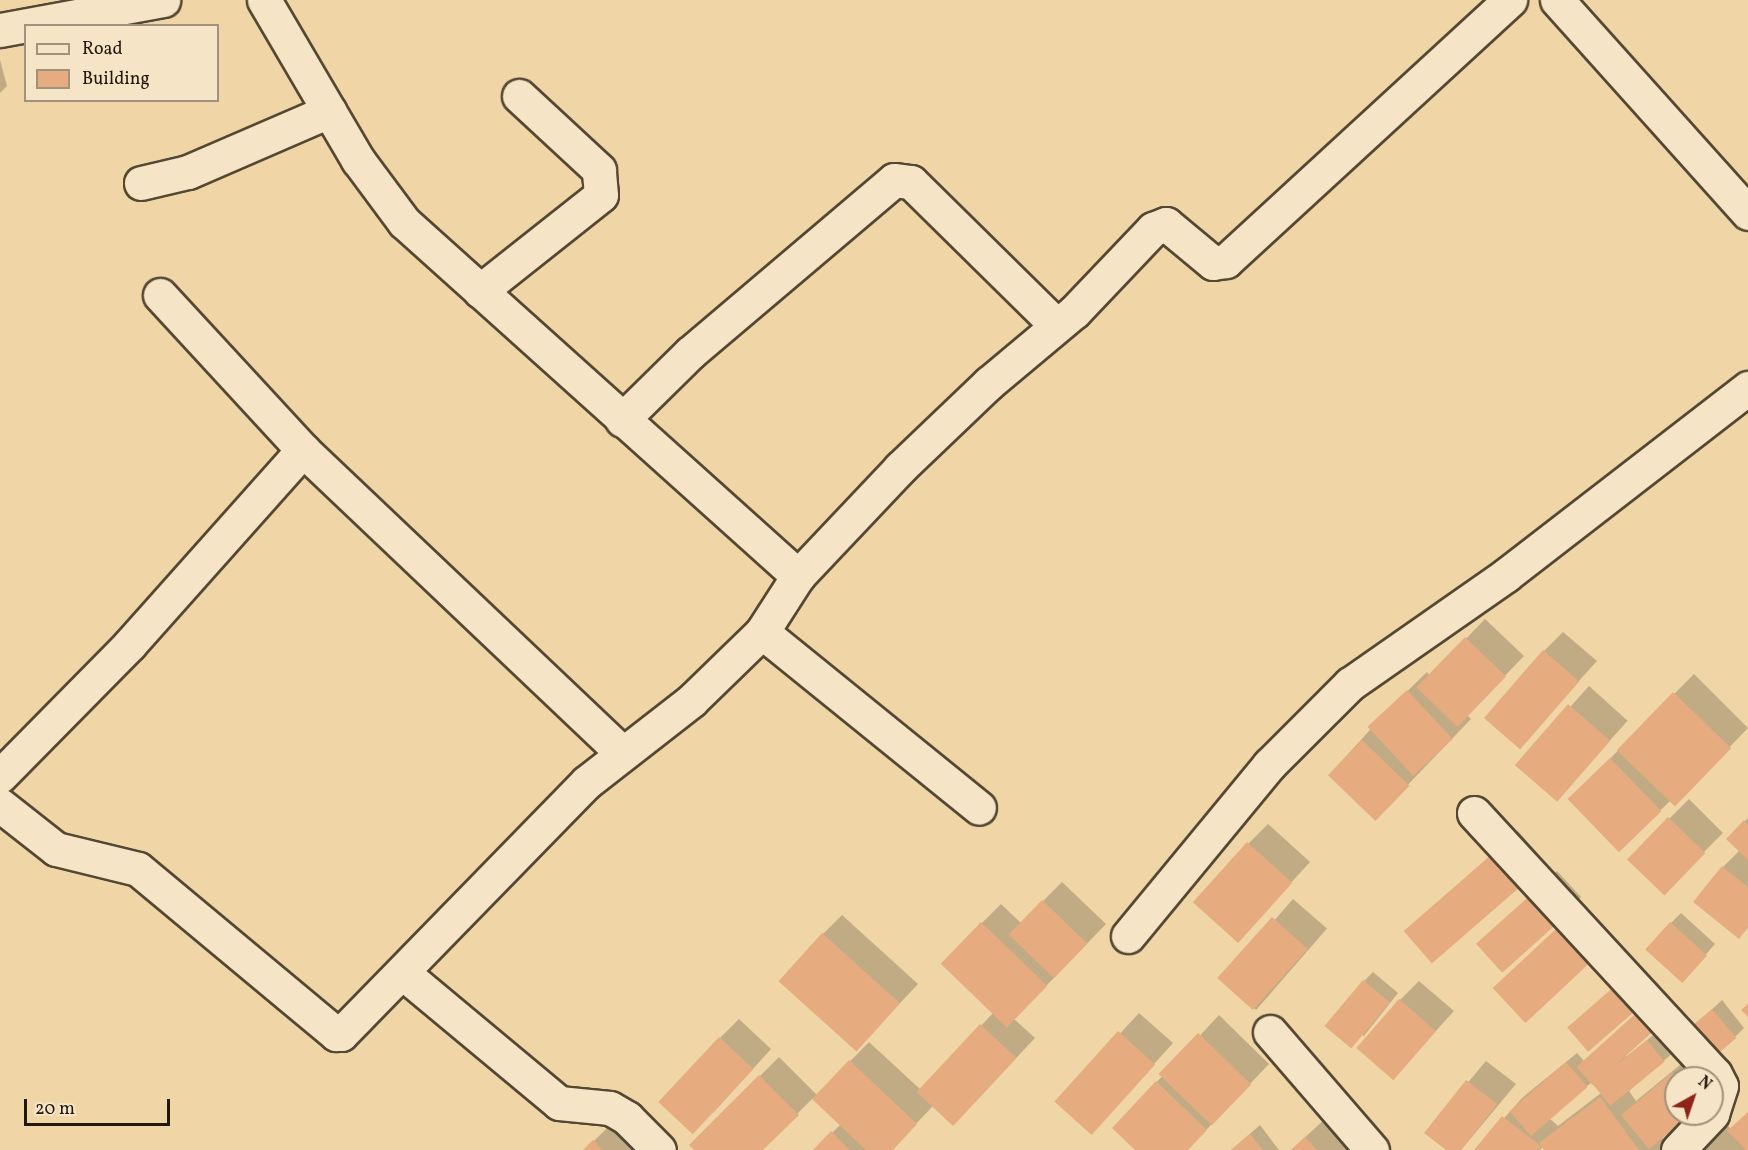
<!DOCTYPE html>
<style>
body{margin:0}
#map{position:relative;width:1748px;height:1150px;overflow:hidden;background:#f0d6a7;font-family:Vollkorn,serif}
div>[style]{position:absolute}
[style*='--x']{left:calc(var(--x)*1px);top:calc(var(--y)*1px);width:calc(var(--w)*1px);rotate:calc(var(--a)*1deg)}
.shadow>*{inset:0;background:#0003;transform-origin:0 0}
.building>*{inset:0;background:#e6ac80;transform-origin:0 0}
.roads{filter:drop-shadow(2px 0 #554833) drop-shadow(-2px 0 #554833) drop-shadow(0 2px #554833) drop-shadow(0 -2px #554833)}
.minor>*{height:33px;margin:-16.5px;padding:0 16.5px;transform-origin:16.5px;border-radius:16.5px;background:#f5e4c6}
span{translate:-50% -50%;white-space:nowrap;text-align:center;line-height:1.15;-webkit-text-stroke:4.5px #f5e4c6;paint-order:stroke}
.legend{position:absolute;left:24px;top:24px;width:195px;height:78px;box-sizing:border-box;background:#f5e4c6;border:2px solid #a0927c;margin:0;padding:8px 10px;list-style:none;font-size:18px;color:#21180c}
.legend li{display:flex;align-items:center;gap:12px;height:30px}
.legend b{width:30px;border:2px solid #a0927c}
.north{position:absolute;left:1664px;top:1066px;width:60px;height:60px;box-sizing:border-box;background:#f5e4c6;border:2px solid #a0927c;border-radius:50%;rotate:40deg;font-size:16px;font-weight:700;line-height:24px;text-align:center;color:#21180c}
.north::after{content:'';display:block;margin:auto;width:21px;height:27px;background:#8f2418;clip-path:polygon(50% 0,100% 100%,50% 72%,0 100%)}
.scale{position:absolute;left:24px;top:1099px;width:146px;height:27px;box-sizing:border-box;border:3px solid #21180c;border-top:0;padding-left:8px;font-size:18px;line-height:21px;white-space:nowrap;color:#21180c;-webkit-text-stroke:4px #f5e4c6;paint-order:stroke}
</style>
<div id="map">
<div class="shadow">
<i style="clip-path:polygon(0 60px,7px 86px,0 93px)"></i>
<i style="clip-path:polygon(1485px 619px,1524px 656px,1467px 715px,1471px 719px,1375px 819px,1329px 775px,1389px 709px,1427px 672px,1430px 676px)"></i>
<i style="clip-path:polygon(1563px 632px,1597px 661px,1519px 747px,1544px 651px)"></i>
<i style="clip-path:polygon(1694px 674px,1748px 728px,1694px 784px,1671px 800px,1620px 850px,1570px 799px)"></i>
<i style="left:1589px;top:686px;width:52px;height:107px;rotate:42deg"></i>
<i style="left:1689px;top:799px;width:48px;height:85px;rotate:45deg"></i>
<i style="clip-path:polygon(1748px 818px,1748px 928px,1739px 937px,1723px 867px,1740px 850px,1728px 839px)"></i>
<i style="clip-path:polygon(1268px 824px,1310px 862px,1257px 920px,1249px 843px)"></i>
<i style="clip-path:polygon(1518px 831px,1544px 861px,1525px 880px,1406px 931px)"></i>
<i style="clip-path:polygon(1557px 871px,1581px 897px,1562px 916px,1498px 926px)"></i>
<i style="clip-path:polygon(1062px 882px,1106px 924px,1014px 1019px,1035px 1038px,972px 1105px,933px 1106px,891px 1150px,815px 1150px,841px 1124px,813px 1098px,761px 1150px,696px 1150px,691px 1145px,779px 1057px,817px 1095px,869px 1042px,921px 1090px,993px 1013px,982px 923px,1001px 904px,1021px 923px)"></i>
<i style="left:1293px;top:899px;width:45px;height:108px;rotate:41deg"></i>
<i style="clip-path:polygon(1681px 913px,1715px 944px,1692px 970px,1671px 923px)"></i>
<i style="clip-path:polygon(842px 915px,918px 984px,856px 1050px,823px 934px)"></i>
<i style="clip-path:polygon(1373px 972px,1398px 993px,1363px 1037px,1364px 981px)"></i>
<i style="clip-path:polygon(1419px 981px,1454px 1011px,1392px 1079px,1400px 1000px)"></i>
<i style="clip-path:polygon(1722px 1000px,1744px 1028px,1735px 1037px,1694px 1026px)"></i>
<i style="clip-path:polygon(1139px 1013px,1173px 1043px,1110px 1113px,1057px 1102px)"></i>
<i style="clip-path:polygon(1219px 1015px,1269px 1064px,1187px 1150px,1138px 1150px,1114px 1128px)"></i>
<i style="clip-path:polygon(739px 1019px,771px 1049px,713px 1113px,720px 1038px)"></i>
<i style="clip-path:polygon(evenodd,1657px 1032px,1674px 1052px,1629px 1091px,1636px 1101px,1692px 1055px,1711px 1078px,1676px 1078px,1676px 1114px,1662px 1137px,1668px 1145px,1662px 1150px,1546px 1150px,1543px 1146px,1540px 1150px,1476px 1150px,1522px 1098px,1577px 1053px,1584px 1061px,1627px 1056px,1657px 1032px,1592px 1082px,1601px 1093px,1558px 1126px,1549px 1118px,1592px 1082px)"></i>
<i style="clip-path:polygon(1486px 1061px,1516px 1084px,1461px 1150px,1449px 1150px,1426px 1132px)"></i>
<i style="clip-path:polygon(1748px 1113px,1748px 1150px,1705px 1150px,1728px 1126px,1731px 1129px)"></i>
<i style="clip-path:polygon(1325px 1119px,1353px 1150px,1291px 1150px)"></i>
<i style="clip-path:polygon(613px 1122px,643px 1150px,585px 1150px)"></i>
<i style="clip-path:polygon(1260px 1125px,1279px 1150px,1231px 1150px)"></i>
</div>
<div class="building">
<i style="left:1465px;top:637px;width:57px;height:70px;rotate:44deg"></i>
<i style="left:1543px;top:650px;width:48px;height:90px;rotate:41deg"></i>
<i style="left:1407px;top:690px;width:67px;height:54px;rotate:47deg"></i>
<i style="left:1673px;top:692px;width:81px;height:81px;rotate:44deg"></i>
<i style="left:1568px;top:704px;width:56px;height:81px;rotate:41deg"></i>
<i style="left:1362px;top:740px;width:66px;height:49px;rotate:44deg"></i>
<i style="left:1610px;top:758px;width:74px;height:59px;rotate:46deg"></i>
<i style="left:1668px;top:817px;width:52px;height:59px;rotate:44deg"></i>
<i style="clip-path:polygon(1744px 820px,1748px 825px,1748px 860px,1726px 839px)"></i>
<i style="left:1247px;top:842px;width:61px;height:81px;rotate:42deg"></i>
<i style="left:1498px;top:849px;width:43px;height:125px;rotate:49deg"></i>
<i style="clip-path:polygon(1722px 866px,1748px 887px,1748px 927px,1739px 939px,1693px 902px)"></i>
<i style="left:1537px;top:889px;width:39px;height:82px;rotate:48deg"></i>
<i style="left:1042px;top:900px;width:63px;height:48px;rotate:44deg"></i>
<i style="left:1272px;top:917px;width:48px;height:82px;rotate:42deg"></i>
<i style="left:981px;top:922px;width:92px;height:58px;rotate:44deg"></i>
<i style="left:1670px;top:922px;width:50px;height:37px;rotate:42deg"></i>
<i style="left:1557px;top:928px;width:48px;height:88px;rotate:47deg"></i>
<i style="left:822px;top:933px;width:105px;height:65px;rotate:42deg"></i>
<i style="left:1623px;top:979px;width:32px;height:74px;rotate:49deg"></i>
<i style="left:1363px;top:980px;width:35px;height:60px;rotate:40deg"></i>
<i style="left:1399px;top:999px;width:49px;height:65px;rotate:41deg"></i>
<i style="clip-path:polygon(1748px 1004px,1748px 1017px,1741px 1010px)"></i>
<i style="left:1644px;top:1006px;width:25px;height:91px;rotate:48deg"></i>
<i style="left:1712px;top:1009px;width:38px;height:26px;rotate:50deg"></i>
<i style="left:980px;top:1024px;width:50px;height:93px;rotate:43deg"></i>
<i style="left:1118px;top:1031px;width:50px;height:95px;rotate:42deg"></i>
<i style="left:1198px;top:1033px;width:74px;height:57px;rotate:44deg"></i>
<i style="left:719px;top:1037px;width:47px;height:89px;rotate:43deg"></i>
<i style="left:1647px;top:1040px;width:28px;height:70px;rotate:51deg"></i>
<i style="clip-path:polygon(849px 1060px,917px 1124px,893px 1150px,866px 1150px,812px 1099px)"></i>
<i style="left:1566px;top:1062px;width:33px;height:75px;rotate:49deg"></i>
<i style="clip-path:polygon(1672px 1073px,1676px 1078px,1676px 1114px,1692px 1114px,1649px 1149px,1621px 1115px)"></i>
<i style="clip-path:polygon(759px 1075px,799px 1115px,763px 1150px,694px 1150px,689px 1145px)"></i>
<i style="clip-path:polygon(1466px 1080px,1497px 1104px,1461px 1150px,1446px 1150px,1424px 1133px)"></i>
<i style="clip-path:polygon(1156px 1081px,1207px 1130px,1188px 1150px,1135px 1150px,1112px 1128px)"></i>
<i style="clip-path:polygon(1600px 1097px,1639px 1150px,1544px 1150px,1539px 1143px)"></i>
<i style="clip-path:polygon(1748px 1112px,1748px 1150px,1746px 1150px,1727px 1131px)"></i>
<i style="clip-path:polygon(1502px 1116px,1541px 1146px,1538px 1150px,1474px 1150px)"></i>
<i style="clip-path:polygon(831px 1131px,850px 1150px,813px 1150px)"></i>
<i style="clip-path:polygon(1250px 1134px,1263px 1150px,1231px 1150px)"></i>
<i style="clip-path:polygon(1305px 1137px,1317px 1150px,1291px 1150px)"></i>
<i style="clip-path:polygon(593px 1140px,603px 1150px,583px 1150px)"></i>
</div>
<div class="roads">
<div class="minor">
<i style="--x:264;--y:0;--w:186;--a:59.6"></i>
<i style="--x:358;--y:160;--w:77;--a:53.4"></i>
<i style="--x:404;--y:222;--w:530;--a:41.94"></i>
<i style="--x:1557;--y:0;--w:286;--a:48.1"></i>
<i style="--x:0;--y:30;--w:166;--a:-10.4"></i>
<i style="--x:141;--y:183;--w:48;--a:-13.2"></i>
<i style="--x:188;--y:172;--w:154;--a:-23.4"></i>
<i style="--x:480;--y:291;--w:154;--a:-38.4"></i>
<i style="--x:601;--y:195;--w:25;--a:-95"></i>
<i style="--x:599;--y:170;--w:109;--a:-137.2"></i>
<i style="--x:160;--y:295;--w:211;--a:47.3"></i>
<i style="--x:303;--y:450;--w:440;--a:43.5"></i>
<i style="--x:622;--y:420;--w:95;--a:-44.6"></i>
<i style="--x:690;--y:353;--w:267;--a:-40.3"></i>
<i style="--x:894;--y:180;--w:17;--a:7"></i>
<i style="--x:911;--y:182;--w:202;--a:44.6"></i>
<i style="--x:762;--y:632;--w:279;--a:39"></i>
<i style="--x:0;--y:776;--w:185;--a:-45.4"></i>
<i style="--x:130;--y:644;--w:260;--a:-48.3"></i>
<i style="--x:0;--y:805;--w:71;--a:38.2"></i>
<i style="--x:56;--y:849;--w:84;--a:13.7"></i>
<i style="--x:138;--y:869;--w:258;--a:39.8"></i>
<i style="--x:336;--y:1034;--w:5;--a:0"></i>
<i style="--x:341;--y:1034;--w:352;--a:-45.7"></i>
<i style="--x:587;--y:782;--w:132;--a:-37.9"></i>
<i style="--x:691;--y:701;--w:99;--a:-44.2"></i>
<i style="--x:762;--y:632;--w:67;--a:-57.3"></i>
<i style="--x:798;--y:576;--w:149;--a:-46.6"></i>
<i style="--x:900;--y:468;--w:123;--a:-43.7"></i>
<i style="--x:989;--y:383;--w:111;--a:-39.9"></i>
<i style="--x:1074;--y:312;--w:115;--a:-46.4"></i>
<i style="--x:1153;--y:229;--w:14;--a:-21"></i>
<i style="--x:1166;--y:224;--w:61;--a:39.7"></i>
<i style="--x:1213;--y:263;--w:13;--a:-9"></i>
<i style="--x:1226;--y:261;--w:386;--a:-42.6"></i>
<i style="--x:1474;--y:813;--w:355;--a:47.3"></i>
<i style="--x:1715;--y:1074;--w:13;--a:63"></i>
<i style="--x:1721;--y:1086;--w:28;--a:108"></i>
<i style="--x:1128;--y:936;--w:222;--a:-50.5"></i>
<i style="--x:1269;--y:765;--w:115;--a:-45"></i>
<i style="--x:1350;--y:684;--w:190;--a:-34.9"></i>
<i style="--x:1506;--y:575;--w:306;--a:-37.7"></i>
<i style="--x:403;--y:973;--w:203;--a:39.8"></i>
<i style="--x:559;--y:1103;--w:51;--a:5.6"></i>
<i style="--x:610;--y:1108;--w:20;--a:30"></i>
<i style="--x:627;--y:1118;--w:45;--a:45"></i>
<i style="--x:1270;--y:1032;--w:156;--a:49.2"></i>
<i style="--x:1678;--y:1150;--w:50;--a:-46.6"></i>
</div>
</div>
<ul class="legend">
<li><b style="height:8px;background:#f5e4c6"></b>Road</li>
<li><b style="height:16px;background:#e6ac80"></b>Building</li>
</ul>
<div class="north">N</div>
<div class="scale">20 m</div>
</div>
